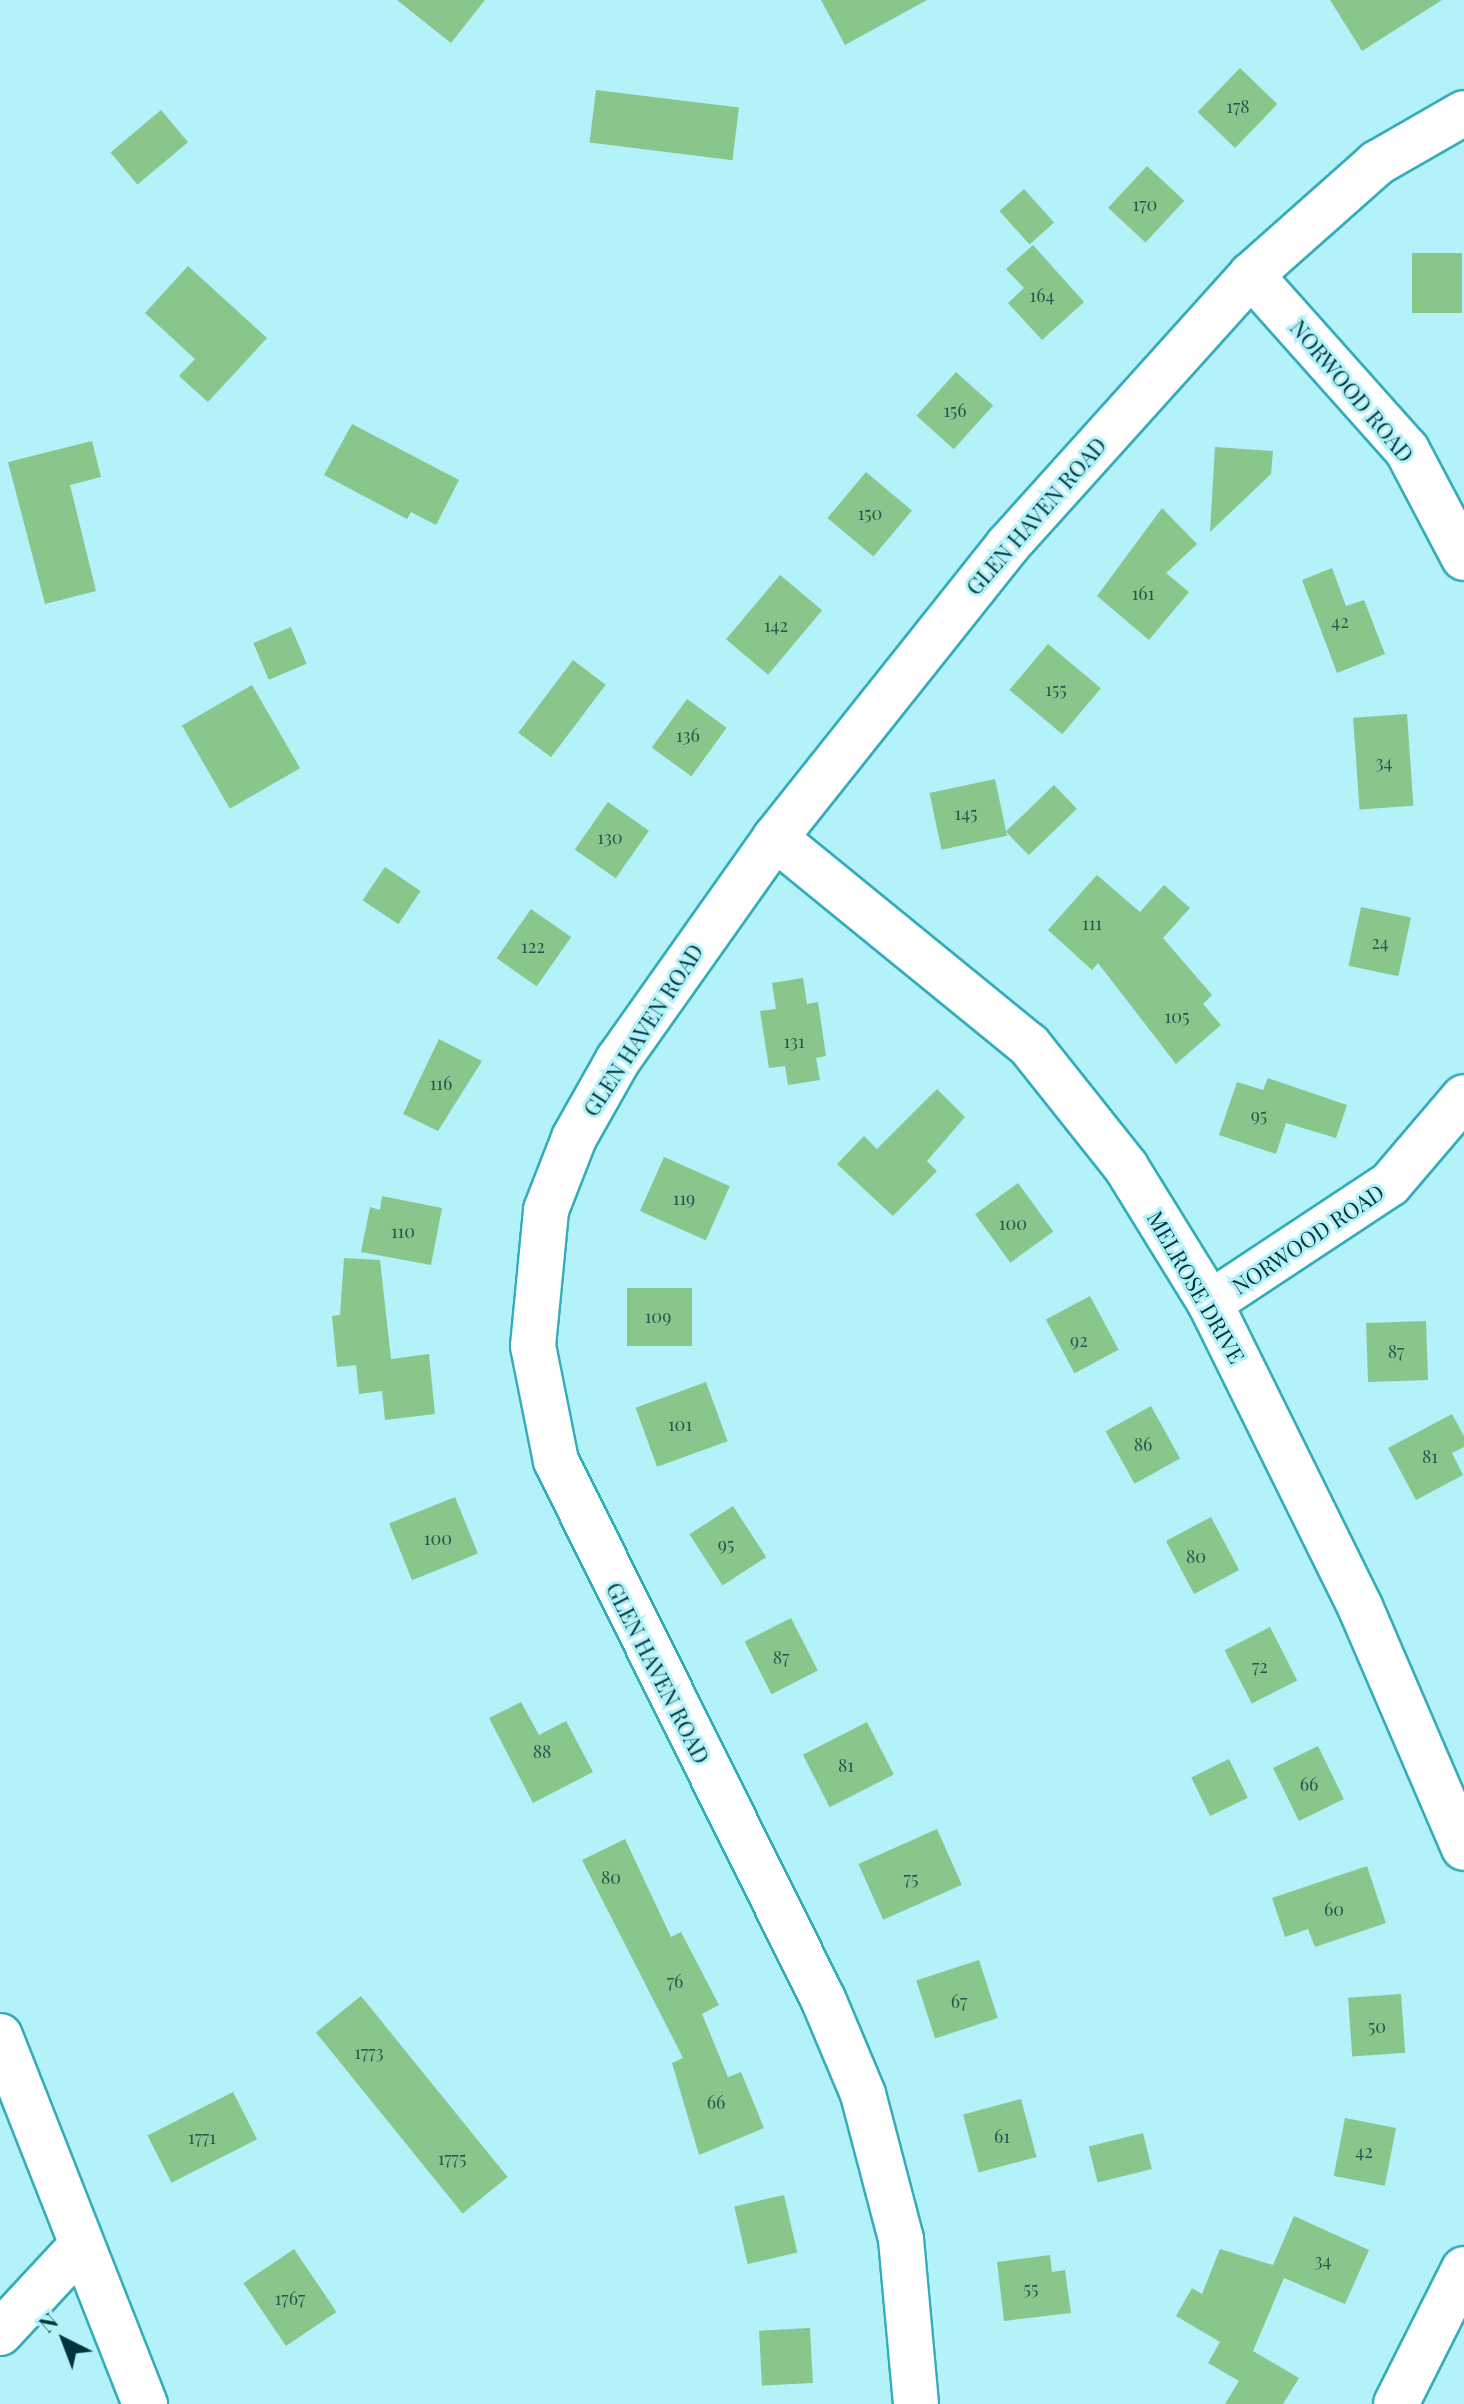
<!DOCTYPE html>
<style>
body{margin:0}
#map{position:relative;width:1464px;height:2404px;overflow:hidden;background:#b4f2f9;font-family:"Playfair Display",serif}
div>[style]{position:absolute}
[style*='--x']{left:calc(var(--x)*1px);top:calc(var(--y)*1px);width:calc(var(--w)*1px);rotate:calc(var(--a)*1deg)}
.building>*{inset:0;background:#89c68c;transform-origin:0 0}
.roads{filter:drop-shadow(2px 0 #34adba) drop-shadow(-2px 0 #34adba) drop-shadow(0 2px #34adba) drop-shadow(0 -2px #34adba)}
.minor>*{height:44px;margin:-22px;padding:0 22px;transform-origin:22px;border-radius:22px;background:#fff}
.secondary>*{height:44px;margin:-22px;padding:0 22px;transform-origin:22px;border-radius:22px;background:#fff}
span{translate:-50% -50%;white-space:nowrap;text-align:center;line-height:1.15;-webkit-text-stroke:6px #b4f2f9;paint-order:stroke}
.number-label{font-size:18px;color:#225a4f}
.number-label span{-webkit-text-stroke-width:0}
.street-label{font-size:22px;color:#00363b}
.north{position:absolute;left:24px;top:2300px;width:80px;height:80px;-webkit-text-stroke:6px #b4f2f9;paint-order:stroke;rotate:318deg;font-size:22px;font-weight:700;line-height:32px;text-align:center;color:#00363b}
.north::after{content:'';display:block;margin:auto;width:28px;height:36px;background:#00363b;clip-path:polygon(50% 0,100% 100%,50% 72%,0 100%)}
</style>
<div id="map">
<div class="building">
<i style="clip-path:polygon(397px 0,485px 0,451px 43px)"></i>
<i style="clip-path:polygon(821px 0,927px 0,845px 45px)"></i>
<i style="clip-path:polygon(1330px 0,1442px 0,1362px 51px)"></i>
<i style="left:1240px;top:68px;width:52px;height:61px;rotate:44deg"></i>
<i style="left:596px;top:90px;width:144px;height:53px;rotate:7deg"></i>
<i style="left:161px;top:110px;width:42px;height:66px;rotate:50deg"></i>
<i style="left:1147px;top:166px;width:51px;height:57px;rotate:43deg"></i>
<i style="left:1024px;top:189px;width:45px;height:33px;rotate:48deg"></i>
<i style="clip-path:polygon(1033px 245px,1084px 302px,1042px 340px,1008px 303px,1024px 288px,1006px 269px)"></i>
<i style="left:1412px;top:253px;width:50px;height:60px"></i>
<i style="clip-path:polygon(188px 266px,267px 338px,208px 402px,179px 376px,195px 359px,145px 313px)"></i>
<i style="left:956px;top:372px;width:50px;height:59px;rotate:42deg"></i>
<i style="clip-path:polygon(352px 424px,459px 480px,436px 525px,411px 512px,407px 519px,324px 475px)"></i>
<i style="clip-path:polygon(92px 441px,101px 477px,70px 485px,96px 591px,45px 604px,8px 462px)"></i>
<i style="clip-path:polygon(1215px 447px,1273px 451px,1271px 474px,1210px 532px)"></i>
<i style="left:866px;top:472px;width:60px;height:60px;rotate:40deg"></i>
<i style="clip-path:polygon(1162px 508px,1197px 544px,1166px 573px,1189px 592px,1149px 640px,1097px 596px)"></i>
<i style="clip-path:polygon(1332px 568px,1346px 606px,1364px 600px,1385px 654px,1337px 673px,1302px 580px)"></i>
<i style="left:780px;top:575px;width:55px;height:84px;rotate:40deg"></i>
<i style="left:291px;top:627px;width:40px;height:41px;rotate:67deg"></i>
<i style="left:1048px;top:644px;width:69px;height:60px;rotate:40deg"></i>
<i style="left:573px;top:660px;width:41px;height:91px;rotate:37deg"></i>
<i style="left:252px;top:685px;width:96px;height:81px;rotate:60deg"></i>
<i style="left:687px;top:699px;width:49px;height:60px;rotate:36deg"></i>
<i style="left:1407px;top:714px;width:92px;height:54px;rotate:86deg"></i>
<i style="left:995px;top:779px;width:58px;height:67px;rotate:78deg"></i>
<i style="left:1054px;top:785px;width:33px;height:67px;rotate:46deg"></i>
<i style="left:608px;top:802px;width:50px;height:58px;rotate:35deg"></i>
<i style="left:385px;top:867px;width:43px;height:40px;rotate:34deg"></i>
<i style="clip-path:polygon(1097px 875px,1140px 912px,1164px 885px,1190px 908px,1163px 938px,1212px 995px,1203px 1004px,1221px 1025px,1176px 1064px,1098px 963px,1092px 970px,1048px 930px)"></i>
<i style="left:1361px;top:907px;width:51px;height:60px;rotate:12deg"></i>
<i style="left:531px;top:909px;width:49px;height:60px;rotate:35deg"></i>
<i style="clip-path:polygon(803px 978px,807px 1004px,818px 1002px,826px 1056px,816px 1058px,820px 1080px,788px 1085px,785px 1066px,769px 1068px,760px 1011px,776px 1009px,772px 983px)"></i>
<i style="clip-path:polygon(439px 1039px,482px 1061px,438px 1131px,403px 1114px)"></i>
<i style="clip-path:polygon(1268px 1078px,1347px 1105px,1336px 1138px,1286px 1123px,1276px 1154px,1219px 1135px,1237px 1082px,1263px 1090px)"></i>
<i style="clip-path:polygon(937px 1089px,965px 1117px,927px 1161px,937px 1171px,893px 1216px,837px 1164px,864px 1136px,877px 1149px)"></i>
<i style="left:664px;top:1157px;width:72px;height:59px;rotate:24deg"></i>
<i style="left:1018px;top:1183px;width:60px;height:53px;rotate:54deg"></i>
<i style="clip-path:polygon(382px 1196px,442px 1208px,431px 1265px,361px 1252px,370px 1207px,380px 1210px)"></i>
<i style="clip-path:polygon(344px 1258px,380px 1260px,391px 1359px,429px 1354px,435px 1414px,385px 1420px,382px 1391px,359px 1394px,356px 1365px,337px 1367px,332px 1316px,340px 1315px)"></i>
<i style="left:627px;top:1288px;width:65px;height:58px"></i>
<i style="left:1090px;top:1296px;width:61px;height:50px;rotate:62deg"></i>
<i style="left:1426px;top:1321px;width:59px;height:60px;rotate:88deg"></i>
<i style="left:706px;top:1382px;width:63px;height:75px;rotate:70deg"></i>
<i style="left:1151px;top:1406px;width:60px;height:52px;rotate:61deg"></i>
<i style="clip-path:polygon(1452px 1414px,1464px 1436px,1464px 1447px,1452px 1453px,1463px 1475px,1416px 1500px,1388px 1448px)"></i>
<i style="left:455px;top:1497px;width:61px;height:71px;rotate:68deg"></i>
<i style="left:733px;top:1506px;width:61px;height:52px;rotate:57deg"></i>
<i style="left:1211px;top:1517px;width:60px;height:51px;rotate:62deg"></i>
<i style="left:791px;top:1618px;width:59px;height:52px;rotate:63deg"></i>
<i style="left:1270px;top:1627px;width:60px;height:51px;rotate:63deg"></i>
<i style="clip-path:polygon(521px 1702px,539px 1735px,566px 1721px,593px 1772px,533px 1803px,489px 1718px)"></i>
<i style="left:867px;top:1722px;width:59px;height:72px;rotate:63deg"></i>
<i style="left:1318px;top:1746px;width:59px;height:50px;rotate:64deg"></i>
<i style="left:1229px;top:1759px;width:43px;height:42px;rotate:64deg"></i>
<i style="left:937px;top:1829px;width:61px;height:86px;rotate:66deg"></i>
<i style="clip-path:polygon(625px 1839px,671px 1937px,681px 1932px,719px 2005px,702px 2014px,728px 2077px,741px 2072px,764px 2128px,699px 2155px,672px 2063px,683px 2058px,582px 1860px)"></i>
<i style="clip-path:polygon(1367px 1866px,1386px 1923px,1315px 1947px,1308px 1929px,1285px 1937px,1272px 1898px)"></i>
<i style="left:979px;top:1960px;width:61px;height:66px;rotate:72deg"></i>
<i style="left:1401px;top:1994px;width:59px;height:53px;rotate:86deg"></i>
<i style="left:361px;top:1996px;width:233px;height:58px;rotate:51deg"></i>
<i style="left:233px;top:2092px;width:53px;height:96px;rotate:63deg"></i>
<i style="left:1021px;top:2099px;width:60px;height:60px;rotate:75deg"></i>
<i style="left:1345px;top:2118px;width:52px;height:59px;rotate:11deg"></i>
<i style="left:1143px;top:2133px;width:37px;height:56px;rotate:76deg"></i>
<i style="left:784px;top:2195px;width:59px;height:51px;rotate:77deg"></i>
<i style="clip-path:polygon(1294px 2216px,1369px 2250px,1345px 2304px,1284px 2278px,1253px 2351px,1299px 2378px,1283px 2404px,1225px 2404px,1239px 2381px,1208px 2363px,1220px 2342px,1176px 2316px,1192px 2288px,1202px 2294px,1220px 2249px,1273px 2265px)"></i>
<i style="left:294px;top:2249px;width:76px;height:61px;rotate:56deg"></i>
<i style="clip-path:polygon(1050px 2255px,1052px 2272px,1065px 2270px,1071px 2313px,1004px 2321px,997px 2262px)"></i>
<i style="left:810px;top:2328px;width:55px;height:51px;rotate:87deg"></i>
</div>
<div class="roads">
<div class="minor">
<i style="--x:1251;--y:275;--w:234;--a:48.3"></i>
<i style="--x:1407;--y:450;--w:122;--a:62.2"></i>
<i style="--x:775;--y:838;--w:328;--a:39.2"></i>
<i style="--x:1029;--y:1045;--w:156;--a:51.5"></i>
<i style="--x:1126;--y:1167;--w:160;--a:58.3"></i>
<i style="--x:1210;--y:1303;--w:341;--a:63.7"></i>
<i style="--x:1361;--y:1609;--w:260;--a:66.7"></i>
<i style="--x:1210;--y:1303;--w:216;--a:-33.5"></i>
<i style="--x:1390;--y:1184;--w:114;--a:-49.6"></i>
<i style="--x:0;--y:2333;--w:116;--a:-47.1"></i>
<i style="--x:916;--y:2404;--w:166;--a:-95.2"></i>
<i style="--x:901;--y:2239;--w:150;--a:-104.7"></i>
<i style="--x:863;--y:2094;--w:103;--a:-112.8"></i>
<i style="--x:823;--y:1999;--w:601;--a:-116.39"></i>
<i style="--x:556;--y:1461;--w:117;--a:-101.3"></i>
<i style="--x:533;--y:1346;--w:137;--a:-84.5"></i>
<i style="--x:546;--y:1210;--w:77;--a:-68.7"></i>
<i style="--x:574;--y:1138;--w:90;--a:-60.6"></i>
<i style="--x:618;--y:1060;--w:272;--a:-54.7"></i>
<i style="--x:775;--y:838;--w:374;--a:-51.5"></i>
<i style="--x:1008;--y:545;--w:363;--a:-48"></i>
<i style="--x:1251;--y:275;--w:169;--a:-41.6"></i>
<i style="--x:1377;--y:163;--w:100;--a:-29.9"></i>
<i style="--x:1396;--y:2404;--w:151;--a:-63.3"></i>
</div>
<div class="secondary">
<i style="--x:0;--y:2036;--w:396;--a:68.5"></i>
</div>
</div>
<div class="number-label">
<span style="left:1238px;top:106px">178</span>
<span style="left:1145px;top:204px">170</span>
<span style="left:1042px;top:295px">164</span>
<span style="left:955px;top:410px">156</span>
<span style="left:870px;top:513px">150</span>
<span style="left:1143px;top:593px">161</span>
<span style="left:1340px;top:621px">42</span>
<span style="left:776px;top:625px">142</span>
<span style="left:1056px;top:689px">155</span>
<span style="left:688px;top:735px">136</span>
<span style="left:1384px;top:762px">34</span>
<span style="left:966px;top:813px">145</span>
<span style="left:610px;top:837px">130</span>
<span style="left:1092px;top:923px">111</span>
<span style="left:1380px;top:942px">24</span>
<span style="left:533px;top:946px">122</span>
<span style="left:1177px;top:1016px">105</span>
<span style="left:794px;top:1041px">131</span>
<span style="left:441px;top:1083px">116</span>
<span style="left:1259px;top:1115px">95</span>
<span style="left:684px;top:1198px">119</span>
<span style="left:1013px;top:1223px">100</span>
<span style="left:403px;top:1231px">110</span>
<span style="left:658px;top:1316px">109</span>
<span style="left:1079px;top:1340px">92</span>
<span style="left:1396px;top:1351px">87</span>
<span style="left:680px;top:1424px">101</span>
<span style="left:1143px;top:1444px">86</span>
<span style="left:1430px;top:1456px">81</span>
<span style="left:438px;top:1538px">100</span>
<span style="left:726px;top:1544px">95</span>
<span style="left:1196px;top:1556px">80</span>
<span style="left:781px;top:1657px">87</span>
<span style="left:1260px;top:1666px">72</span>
<span style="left:542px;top:1751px">88</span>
<span style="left:846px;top:1765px">81</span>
<span style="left:1309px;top:1784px">66</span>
<span style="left:611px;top:1877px">80</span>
<span style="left:911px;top:1878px">75</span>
<span style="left:1334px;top:1909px">60</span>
<span style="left:675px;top:1981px">76</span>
<span style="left:959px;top:2001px">67</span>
<span style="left:1377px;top:2026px">50</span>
<span style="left:369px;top:2052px">1773</span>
<span style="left:716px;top:2102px">66</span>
<span style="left:1002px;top:2136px">61</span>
<span style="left:202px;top:2137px">1771</span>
<span style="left:1364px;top:2151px">42</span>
<span style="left:452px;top:2158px">1775</span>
<span style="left:1323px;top:2260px">34</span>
<span style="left:1031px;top:2288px">55</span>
<span style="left:290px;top:2298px">1767</span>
</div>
<div class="street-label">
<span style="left:1352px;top:391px;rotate:50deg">NORWOOD ROAD</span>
<span style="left:1036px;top:516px;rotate:-49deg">GLEN HAVEN ROAD</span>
<span style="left:643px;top:1030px;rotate:-57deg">GLEN HAVEN ROAD</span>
<span style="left:1308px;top:1239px;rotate:-34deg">NORWOOD ROAD</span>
<span style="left:1196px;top:1287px;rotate:60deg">MELROSE DRIVE</span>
<span style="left:658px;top:1673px;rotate:63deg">GLEN HAVEN ROAD</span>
</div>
<div class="north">N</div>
</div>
